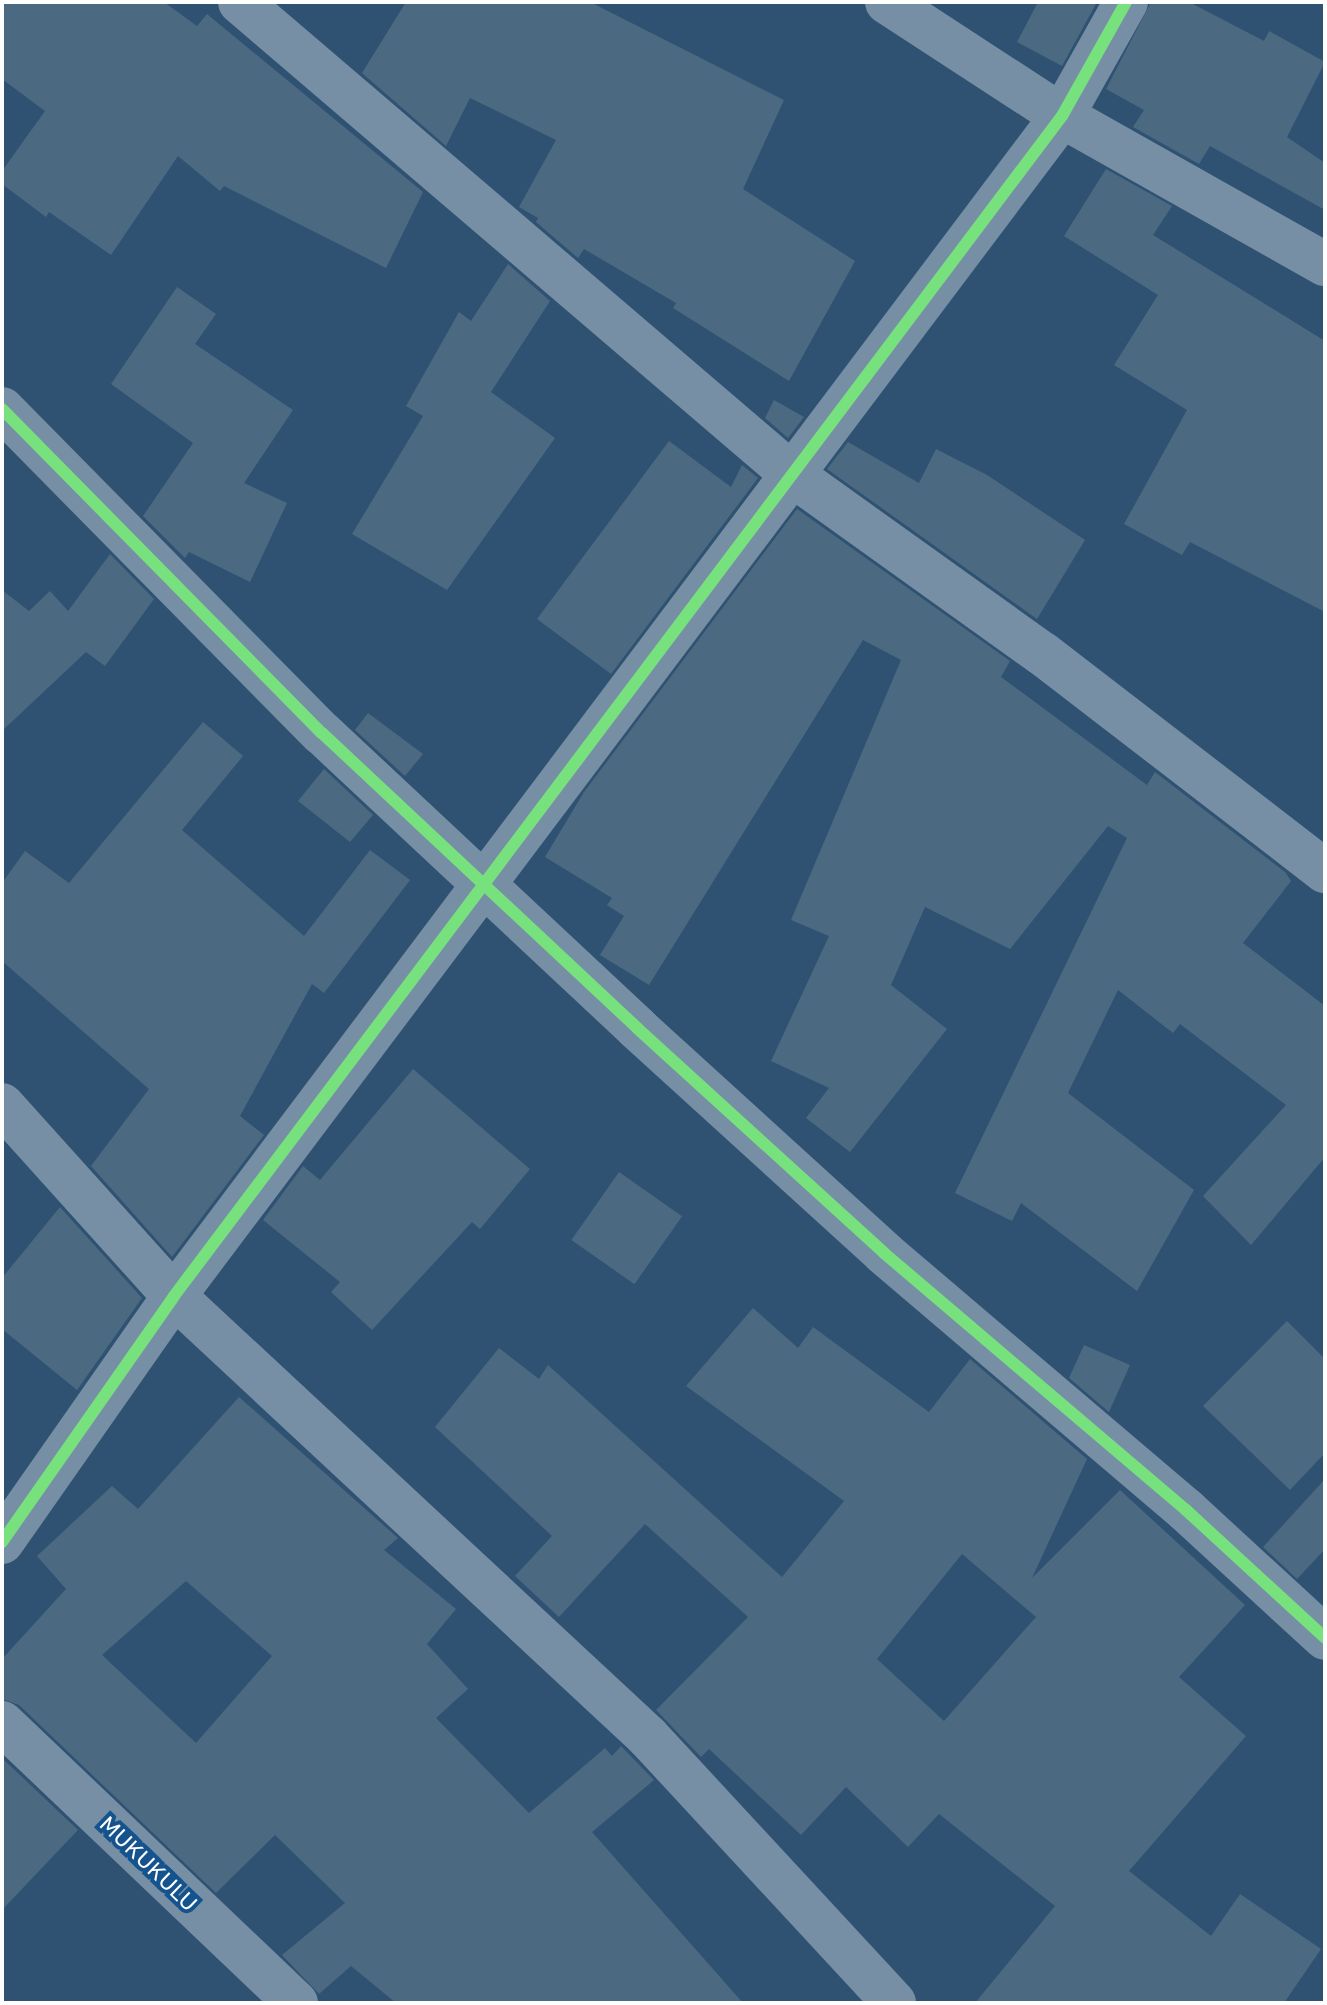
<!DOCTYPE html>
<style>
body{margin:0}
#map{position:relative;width:1327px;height:2005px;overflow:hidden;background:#2f5272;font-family:"Golos Text",sans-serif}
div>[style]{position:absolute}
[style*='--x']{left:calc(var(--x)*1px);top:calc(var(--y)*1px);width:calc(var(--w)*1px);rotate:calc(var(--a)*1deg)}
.building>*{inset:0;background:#4c6982;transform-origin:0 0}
.minor>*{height:44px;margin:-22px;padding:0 22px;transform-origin:22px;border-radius:22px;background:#768fa5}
.cycleway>*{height:12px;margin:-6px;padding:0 6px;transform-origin:6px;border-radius:6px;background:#77e17e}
span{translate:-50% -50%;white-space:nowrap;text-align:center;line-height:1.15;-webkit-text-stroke:8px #14538d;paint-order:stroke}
.street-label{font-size:22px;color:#fff}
.frame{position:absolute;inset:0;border:4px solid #fff;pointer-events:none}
</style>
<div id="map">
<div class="building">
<i style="clip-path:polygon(2px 2px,164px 2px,197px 26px,207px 14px,423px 192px,386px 268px,224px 186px,220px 191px,178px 156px,111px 255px,49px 212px,46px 217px,2px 184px,2px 171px,45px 111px,2px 79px)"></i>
<i style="clip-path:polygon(406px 2px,590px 2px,784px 100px,743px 189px,855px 261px,789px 381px,673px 308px,676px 303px,584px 249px,578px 258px,536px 222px,538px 218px,519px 207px,556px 140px,470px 98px,446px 146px,362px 73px)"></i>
<i style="clip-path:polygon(1038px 2px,1097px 2px,1062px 66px,1017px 42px)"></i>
<i style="clip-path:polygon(1151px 2px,1189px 2px,1264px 41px,1269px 31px,1325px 62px,1287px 137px,1325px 163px,1325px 210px,1210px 146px,1199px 164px,1133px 127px,1144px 110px,1106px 89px)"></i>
<i style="clip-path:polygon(1106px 169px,1172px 206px,1153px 235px,1325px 341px,1325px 612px,1190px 542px,1182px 555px,1124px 524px,1187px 410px,1114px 365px,1158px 295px,1064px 236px)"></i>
<i style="clip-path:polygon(508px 264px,550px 301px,491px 392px,555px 438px,447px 590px,352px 534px,423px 416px,406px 406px,459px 312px,471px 321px)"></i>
<i style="clip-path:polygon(177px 287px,216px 314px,195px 344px,293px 410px,244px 483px,287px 503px,250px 582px,189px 552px,185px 558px,143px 516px,193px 443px,111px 384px)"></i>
<i style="clip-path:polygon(774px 400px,804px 417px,788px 438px,765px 418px)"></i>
<i style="clip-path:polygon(669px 441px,731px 487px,742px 465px,758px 478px,611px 674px,537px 619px)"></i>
<i style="clip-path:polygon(848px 442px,919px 483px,936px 449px,987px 475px,1085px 540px,1037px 619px,827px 469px)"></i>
<i style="clip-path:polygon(797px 509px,1010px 661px,1001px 677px,1147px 785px,1155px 772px,1285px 872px,1291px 881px,1243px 943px,1325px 1006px,1325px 1157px,1251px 1245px,1203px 1196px,1286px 1105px,1180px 1024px,1173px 1033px,1118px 990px,1068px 1093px,1194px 1190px,1137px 1291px,1021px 1203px,1012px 1221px,955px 1193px,1127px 838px,1108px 826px,1010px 949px,925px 907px,891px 985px,947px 1029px,850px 1152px,806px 1118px,829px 1088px,771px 1061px,829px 936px,791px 920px,901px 660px,863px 640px,649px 985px,600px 955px,624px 916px,607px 905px,612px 898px,545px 857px,584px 792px)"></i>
<i style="clip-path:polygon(110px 554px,154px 599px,105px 666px,86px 652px,2px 731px,2px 590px,29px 611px,50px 591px,68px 611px)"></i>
<i style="clip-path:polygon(368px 713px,423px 754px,405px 776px,355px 730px)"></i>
<i style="clip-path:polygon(203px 722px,243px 756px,182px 830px,304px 936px,370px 850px,410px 880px,324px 993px,312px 984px,240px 1116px,264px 1135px,172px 1257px,91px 1166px,149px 1089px,2px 961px,2px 883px,25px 851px,69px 883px)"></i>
<i style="clip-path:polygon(324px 769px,373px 815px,350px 842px,298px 801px)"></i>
<i style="clip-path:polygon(413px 1069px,530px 1169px,480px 1229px,472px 1222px,372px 1330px,331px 1292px,340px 1282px,263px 1220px,303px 1166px,320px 1180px)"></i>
<i style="left:619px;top:1172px;width:77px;height:83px;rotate:35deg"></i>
<i style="clip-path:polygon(60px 1207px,142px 1298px,77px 1390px,2px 1329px,2px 1278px)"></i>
<i style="clip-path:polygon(evenodd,753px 1308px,798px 1348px,813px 1327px,929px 1412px,970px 1359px,1087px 1459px,1032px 1578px,1120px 1490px,1245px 1605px,1179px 1677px,1246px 1736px,1129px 1871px,1211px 1936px,1240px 1894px,1321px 1949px,1284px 2003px,975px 2003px,1055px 1906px,939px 1814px,908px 1847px,846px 1787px,801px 1835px,709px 1749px,701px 1757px,656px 1710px,748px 1617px,645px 1524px,559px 1617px,515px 1576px,552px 1536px,435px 1427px,499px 1348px,539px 1379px,548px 1365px,782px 1577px,844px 1501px,686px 1386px,753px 1308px,962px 1554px,1036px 1617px,944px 1721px,877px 1659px,962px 1554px)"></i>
<i style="clip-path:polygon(1287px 1321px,1325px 1359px,1325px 1453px,1290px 1490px,1203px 1406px)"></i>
<i style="clip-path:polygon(1084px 1345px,1130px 1365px,1109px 1412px,1069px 1378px)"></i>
<i style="clip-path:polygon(evenodd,239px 1397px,398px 1538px,384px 1550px,456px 1609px,427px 1644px,468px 1689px,436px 1718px,529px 1813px,605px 1748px,612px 1756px,621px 1746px,654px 1780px,592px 1832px,743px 2003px,396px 2003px,351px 1966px,319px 1994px,282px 1955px,345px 1903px,275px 1835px,216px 1893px,19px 1705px,2px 1699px,2px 1659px,66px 1589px,37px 1556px,112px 1486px,138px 1509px,239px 1397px,186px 1581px,272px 1656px,196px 1743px,102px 1655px,186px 1581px)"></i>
<i style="clip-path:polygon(1325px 1479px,1325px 1549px,1297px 1579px,1263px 1547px)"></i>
<i style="clip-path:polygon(2px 1758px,78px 1830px,2px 1910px)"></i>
</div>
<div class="minor">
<i style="--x:240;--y:2;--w:729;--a:40.55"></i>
<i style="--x:794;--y:476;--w:306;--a:35.6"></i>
<i style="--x:1043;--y:654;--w:356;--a:37.6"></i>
<i style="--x:887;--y:2;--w:209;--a:33.1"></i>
<i style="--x:1062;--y:116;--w:302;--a:29.4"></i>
<i style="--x:2;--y:409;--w:455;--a:45.4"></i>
<i style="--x:322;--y:733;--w:432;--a:43.1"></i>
<i style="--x:637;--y:1028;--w:334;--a:42.3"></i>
<i style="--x:884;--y:1253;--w:397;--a:40.4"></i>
<i style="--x:1186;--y:1510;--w:189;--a:42.6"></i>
<i style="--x:2;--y:1105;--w:257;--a:48"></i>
<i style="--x:174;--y:1296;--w:647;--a:42.93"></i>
<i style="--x:648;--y:1737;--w:362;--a:47.2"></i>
<i style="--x:2;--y:1542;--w:300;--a:-55"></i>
<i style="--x:174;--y:1296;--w:1477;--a:-53.04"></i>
<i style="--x:1062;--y:116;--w:131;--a:-60.7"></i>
<i style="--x:2;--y:1723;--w:406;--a:43.6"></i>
</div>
<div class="cycleway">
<i style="--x:2;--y:409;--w:455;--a:45.4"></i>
<i style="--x:322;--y:733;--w:432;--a:43.1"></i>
<i style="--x:637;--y:1028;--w:334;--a:42.3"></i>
<i style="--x:884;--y:1253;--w:397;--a:40.4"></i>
<i style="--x:1186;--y:1510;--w:189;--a:42.6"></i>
<i style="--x:2;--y:1542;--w:300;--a:-55"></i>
<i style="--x:174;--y:1296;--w:1477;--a:-53.04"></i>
<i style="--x:1062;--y:116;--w:131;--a:-60.7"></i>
</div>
<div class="street-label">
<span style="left:149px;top:1863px;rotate:44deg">MUKUKULU</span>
</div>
<div class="frame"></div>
</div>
